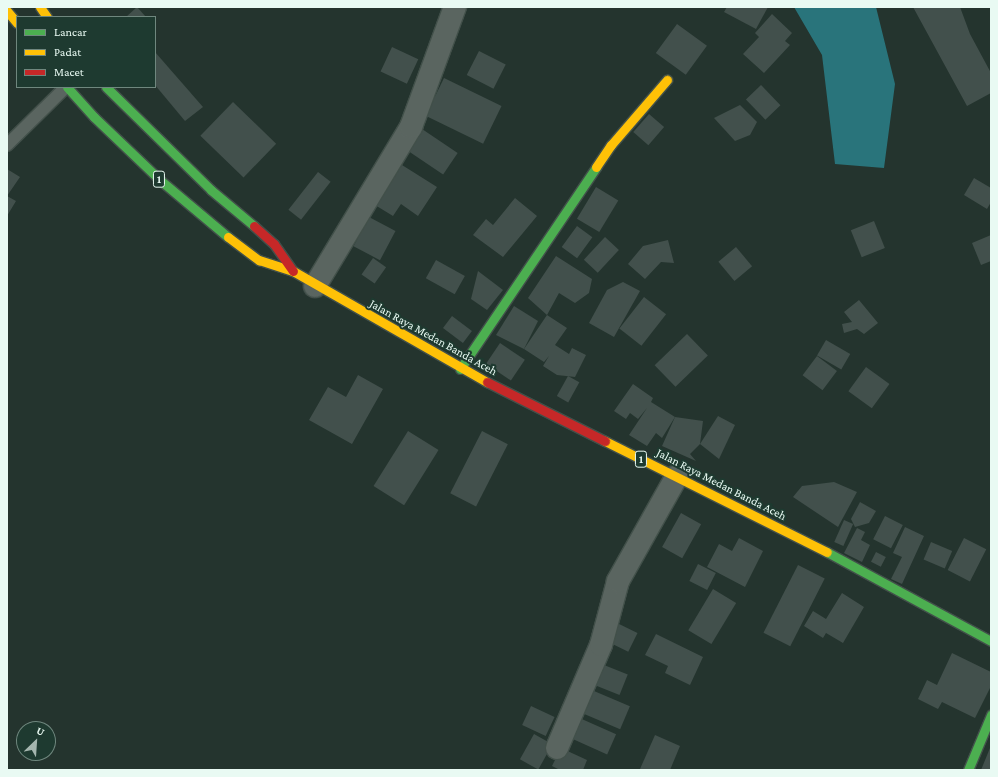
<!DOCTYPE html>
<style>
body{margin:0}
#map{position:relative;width:998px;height:777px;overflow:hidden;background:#24342e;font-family:"Crimson Pro",serif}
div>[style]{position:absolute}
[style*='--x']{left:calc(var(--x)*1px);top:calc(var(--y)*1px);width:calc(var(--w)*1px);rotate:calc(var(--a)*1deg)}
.water>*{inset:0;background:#29747b}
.building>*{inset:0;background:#42504c;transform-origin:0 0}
.roads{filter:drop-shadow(1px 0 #42504a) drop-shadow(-1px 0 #42504a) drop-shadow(0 1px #42504a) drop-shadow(0 -1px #42504a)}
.lane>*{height:12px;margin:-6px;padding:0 6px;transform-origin:6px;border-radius:6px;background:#5a6560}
.street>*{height:22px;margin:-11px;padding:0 11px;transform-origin:11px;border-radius:11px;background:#5a6560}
.fast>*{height:9px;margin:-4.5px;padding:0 4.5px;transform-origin:4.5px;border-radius:4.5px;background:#4caf50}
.slow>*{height:9px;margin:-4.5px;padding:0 4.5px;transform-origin:4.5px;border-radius:4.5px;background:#ffc107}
.jam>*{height:9px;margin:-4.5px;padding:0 4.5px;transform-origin:4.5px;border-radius:4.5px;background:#c62828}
span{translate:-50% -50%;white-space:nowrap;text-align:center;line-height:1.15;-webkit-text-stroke:4px #1e3a30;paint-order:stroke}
.shield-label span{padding:1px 3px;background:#1e3a30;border:1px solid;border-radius:3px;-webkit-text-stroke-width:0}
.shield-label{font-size:11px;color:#e9faf3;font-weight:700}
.street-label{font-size:12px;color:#e9faf3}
.frame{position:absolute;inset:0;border:8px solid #e9faf3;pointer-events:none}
.legend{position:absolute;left:16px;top:16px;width:140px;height:72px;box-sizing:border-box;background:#1e3a30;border:1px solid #6f877e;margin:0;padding:5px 7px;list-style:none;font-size:12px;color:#e9faf3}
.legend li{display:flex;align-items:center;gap:8px;height:20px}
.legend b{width:20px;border:1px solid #6f877e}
.north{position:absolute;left:16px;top:721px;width:40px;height:40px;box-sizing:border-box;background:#1e3a30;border:1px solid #6f877e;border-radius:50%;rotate:25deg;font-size:11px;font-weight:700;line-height:16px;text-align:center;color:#e9faf3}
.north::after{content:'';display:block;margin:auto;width:14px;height:18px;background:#a4b5ae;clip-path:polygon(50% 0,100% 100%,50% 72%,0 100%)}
</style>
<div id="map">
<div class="water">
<i style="clip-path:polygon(794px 7px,876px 7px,895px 84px,884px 168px,835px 164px,822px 55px)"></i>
</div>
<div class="building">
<i style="clip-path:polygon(137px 7px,146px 17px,126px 17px)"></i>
<i style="clip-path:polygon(727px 7px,768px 7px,756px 29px,724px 12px)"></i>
<i style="clip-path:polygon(913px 7px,960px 7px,970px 34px,991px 73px,991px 93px,967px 106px)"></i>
<i style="clip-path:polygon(772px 14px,792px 33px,785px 41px,790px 45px,764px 73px,743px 54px,759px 37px,755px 33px)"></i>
<i style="left:677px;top:24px;width:37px;height:36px;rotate:36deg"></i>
<i style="left:392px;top:47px;width:29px;height:27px;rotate:25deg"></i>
<i style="left:479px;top:51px;width:30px;height:27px;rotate:27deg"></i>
<i style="clip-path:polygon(155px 52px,203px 107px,185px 121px,155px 85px)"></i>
<i style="left:444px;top:78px;width:64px;height:42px;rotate:26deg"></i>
<i style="left:761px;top:85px;width:28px;height:21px;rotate:46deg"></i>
<i style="left:233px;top:102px;width:60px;height:47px;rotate:44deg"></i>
<i style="clip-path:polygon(740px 105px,757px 122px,750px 135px,735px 141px,714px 118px)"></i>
<i style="left:649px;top:114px;width:20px;height:24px;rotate:41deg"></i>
<i style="left:422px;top:129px;width:43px;height:26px;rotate:34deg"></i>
<i style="clip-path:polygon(402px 165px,437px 187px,418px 216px,401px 204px,393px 216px,375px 205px)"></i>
<i style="clip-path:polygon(7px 169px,20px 177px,7px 196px,16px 201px,7px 216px)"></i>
<i style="left:318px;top:172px;width:16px;height:48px;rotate:38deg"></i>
<i style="clip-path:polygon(974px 178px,991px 188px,991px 202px,987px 209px,964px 195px)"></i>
<i style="left:596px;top:187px;width:26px;height:37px;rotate:31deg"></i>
<i style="clip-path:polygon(515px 198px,537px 216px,503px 257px,473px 235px,486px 219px,493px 225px)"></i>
<i style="left:369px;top:217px;width:30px;height:33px;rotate:28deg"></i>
<i style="left:874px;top:221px;width:29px;height:25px;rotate:68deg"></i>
<i style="left:577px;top:226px;width:19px;height:26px;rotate:36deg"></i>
<i style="clip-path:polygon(991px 235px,991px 261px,981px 265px,972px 243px)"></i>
<i style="left:605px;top:237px;width:19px;height:31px;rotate:43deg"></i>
<i style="clip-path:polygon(668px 240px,674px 263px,661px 262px,645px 279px,628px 264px,643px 246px)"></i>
<i style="left:736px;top:247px;width:25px;height:23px;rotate:50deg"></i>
<i style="clip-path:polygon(556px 256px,592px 279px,589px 293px,575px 303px,559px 293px,547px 315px,528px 298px)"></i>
<i style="left:373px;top:258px;width:16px;height:20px;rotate:35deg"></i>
<i style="left:436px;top:260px;width:33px;height:21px;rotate:29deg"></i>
<i style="clip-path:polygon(478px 271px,503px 290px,487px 310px,471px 299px)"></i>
<i style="clip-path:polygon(623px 282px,640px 291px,614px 337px,589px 323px,607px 290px)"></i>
<i style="left:644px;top:297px;width:28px;height:40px;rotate:38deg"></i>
<i style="clip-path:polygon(859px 300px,878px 323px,864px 334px,857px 329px,844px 333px,842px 324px,852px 322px,844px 312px)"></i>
<i style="clip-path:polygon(514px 306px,538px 321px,524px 349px,496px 335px)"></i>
<i style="clip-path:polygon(547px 315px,567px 328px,555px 345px,569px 354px,572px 348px,586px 355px,575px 377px,557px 375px,543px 366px,549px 356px,544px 362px,524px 349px)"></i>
<i style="left:452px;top:316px;width:25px;height:15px;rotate:37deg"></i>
<i style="left:687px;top:334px;width:30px;height:45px;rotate:46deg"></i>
<i style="left:826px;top:340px;width:28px;height:18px;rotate:30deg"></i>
<i style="left:500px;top:343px;width:30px;height:25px;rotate:34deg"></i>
<i style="left:817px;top:356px;width:25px;height:24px;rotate:37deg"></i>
<i style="left:866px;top:367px;width:29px;height:30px;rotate:36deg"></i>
<i style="clip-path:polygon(358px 375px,383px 389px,352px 444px,309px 420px,328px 387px,346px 397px)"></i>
<i style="left:568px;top:376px;width:13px;height:23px;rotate:29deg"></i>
<i style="clip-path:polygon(633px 384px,653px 398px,651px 402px,675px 417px,662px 438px,656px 433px,647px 446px,629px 435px,647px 408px,638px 419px,630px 413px,626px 419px,614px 411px)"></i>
<i style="clip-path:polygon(718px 416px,735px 425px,719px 459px,700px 444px)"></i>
<i style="clip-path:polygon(675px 417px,703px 421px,700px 444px,690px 454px,696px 461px,662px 446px)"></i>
<i style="left:408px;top:431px;width:36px;height:65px;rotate:32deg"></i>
<i style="left:482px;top:431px;width:29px;height:70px;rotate:27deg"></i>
<i style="clip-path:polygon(834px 482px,857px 492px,838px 527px,793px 497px,802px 486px)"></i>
<i style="clip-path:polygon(860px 502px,876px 511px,869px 523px,855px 527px,851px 519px)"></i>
<i style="left:681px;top:513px;width:23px;height:39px;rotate:29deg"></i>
<i style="left:885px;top:516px;width:20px;height:26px;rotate:27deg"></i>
<i style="left:844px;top:520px;width:10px;height:24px;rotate:24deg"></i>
<i style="clip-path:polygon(905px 527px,924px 536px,902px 584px,891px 579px,902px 557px,893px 553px)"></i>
<i style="clip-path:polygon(857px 528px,865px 532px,861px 540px,870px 545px,862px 562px,844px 553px)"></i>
<i style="clip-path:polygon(739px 538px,763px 551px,745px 587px,707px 567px,719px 544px,732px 551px)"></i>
<i style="left:964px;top:538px;width:25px;height:36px;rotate:27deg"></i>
<i style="left:931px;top:542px;width:23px;height:19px;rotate:23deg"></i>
<i style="left:876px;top:552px;width:11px;height:11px;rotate:27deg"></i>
<i style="left:698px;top:564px;width:20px;height:19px;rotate:27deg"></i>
<i style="left:798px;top:565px;width:30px;height:76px;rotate:27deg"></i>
<i style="left:713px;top:589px;width:27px;height:48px;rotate:31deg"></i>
<i style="clip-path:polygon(842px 593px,864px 607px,843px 643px,826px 633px,823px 638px,804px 626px,813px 611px,826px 619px)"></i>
<i style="left:615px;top:622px;width:25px;height:21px;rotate:26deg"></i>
<i style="clip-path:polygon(656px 634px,703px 657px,690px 685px,665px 673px,668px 666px,645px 655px)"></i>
<i style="clip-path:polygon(952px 653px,991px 672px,991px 686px,975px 718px,942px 702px,938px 709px,918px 699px,927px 680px,937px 685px)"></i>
<i style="left:599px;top:663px;width:31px;height:22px;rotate:22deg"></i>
<i style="left:594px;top:691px;width:39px;height:25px;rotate:23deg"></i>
<i style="left:531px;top:706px;width:26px;height:21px;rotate:25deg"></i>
<i style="left:575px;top:716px;width:45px;height:22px;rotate:24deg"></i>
<i style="left:534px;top:734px;width:21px;height:29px;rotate:29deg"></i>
<i style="clip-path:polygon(655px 735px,680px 746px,670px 770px,640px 769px)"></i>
<i style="clip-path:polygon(561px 748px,587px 760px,583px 770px,560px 770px,552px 766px)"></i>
<i style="clip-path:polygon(990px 748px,991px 770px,981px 770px)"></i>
</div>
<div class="roads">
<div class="lane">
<i style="--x:7;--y:145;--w:83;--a:-44.5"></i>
</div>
<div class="street">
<i style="--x:315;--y:286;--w:186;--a:-58.9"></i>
<i style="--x:411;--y:127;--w:128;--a:-69.9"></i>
<i style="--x:557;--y:748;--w:112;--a:-66.9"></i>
<i style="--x:601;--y:645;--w:66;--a:-75.1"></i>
<i style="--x:618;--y:581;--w:120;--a:-60.7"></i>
</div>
<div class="fast">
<i style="--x:67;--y:87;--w:40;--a:48"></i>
<i style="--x:94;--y:117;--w:91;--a:43.7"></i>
<i style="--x:160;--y:180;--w:89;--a:40"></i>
<i style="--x:106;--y:87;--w:147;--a:44.4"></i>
<i style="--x:211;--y:190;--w:56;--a:39.9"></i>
<i style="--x:460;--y:369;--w:244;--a:-56"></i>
<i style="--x:827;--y:552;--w:187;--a:28.5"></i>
<i style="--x:968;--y:770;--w:60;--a:-67.3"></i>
</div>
<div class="slow">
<i style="--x:40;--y:7;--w:12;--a:55"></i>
<i style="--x:7;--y:11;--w:16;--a:50"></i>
<i style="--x:596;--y:167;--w:27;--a:-56"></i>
<i style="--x:611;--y:145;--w:86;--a:-49.3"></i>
<i style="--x:228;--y:237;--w:39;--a:37"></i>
<i style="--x:259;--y:260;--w:36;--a:18"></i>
<i style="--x:293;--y:271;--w:224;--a:29.8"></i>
<i style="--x:605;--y:441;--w:248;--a:26.6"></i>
</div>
<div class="jam">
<i style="--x:254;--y:226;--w:27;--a:42"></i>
<i style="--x:274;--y:244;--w:33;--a:55"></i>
<i style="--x:487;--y:382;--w:132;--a:26.6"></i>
</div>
</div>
<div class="shield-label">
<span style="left:159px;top:179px">1</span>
<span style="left:641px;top:459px">1</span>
</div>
<div class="street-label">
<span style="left:433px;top:338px;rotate:29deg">Jalan Raya Medan Banda Aceh</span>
<span style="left:721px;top:485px;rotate:27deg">Jalan Raya Medan Banda Aceh</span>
</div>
<div class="frame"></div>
<ul class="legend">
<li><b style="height:5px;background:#4caf50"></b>Lancar</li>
<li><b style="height:5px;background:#ffc107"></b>Padat</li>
<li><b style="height:5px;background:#c62828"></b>Macet</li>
</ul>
<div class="north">U</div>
</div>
